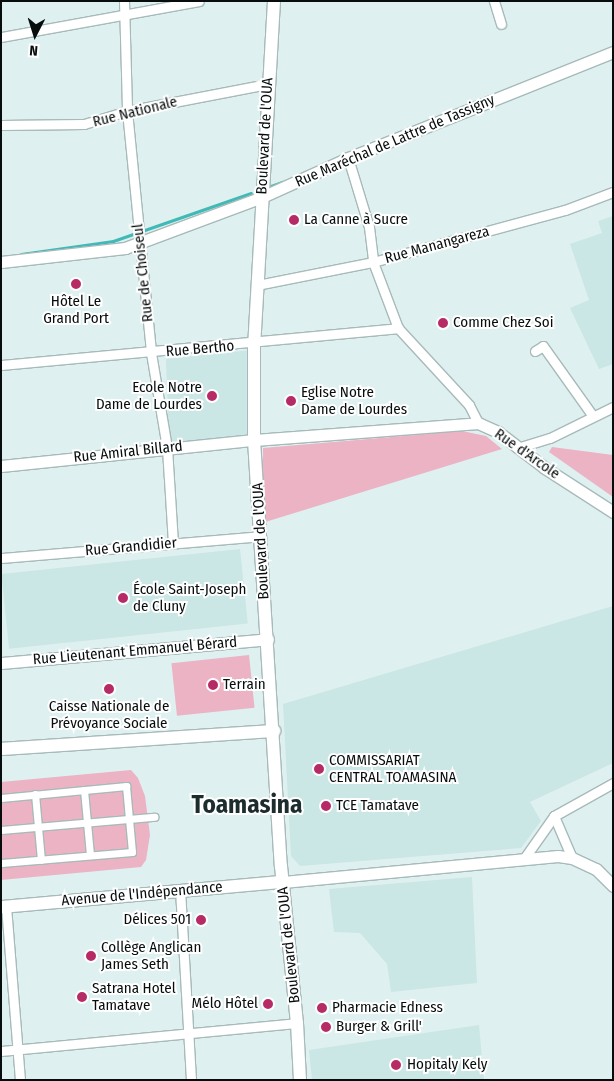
<!DOCTYPE html>
<meta charset="utf-8">
<style>
body{margin:0}
#map{position:relative;width:614px;height:1081px;overflow:hidden;background:#def1f0;font-family:"Fira Sans Condensed",sans-serif}
div>[style]{position:absolute}
[style*='--x']{left:calc(var(--x)*1px);top:calc(var(--y)*1px);width:calc(var(--w)*1px);rotate:calc(var(--a)*1deg)}
.built>*{inset:0;background:#cae6e5;transform-origin:0 0}
.green>*{inset:0;background:#ebb3c3;transform-origin:0 0}
.stream>*{height:3px;margin:-1.5px;padding:0 1.5px;transform-origin:1.5px;border-radius:1.5px;background:#41bab7}
.roads{filter:drop-shadow(1px 0 #a7bab9) drop-shadow(-1px 0 #a7bab9) drop-shadow(0 1px #a7bab9) drop-shadow(0 -1px #a7bab9)}
.pedestrian>*{height:7px;margin:-3.5px;padding:0 3.5px;transform-origin:3.5px;border-radius:3.5px;background:#fff}
.minor>*{height:9px;margin:-4.5px;padding:0 4.5px;transform-origin:4.5px;border-radius:4.5px;background:#fff}
.tertiary>*{height:11px;margin:-5.5px;padding:0 5.5px;transform-origin:5.5px;border-radius:5.5px;background:#fff}
.secondary>*{height:12px;margin:-6px;padding:0 6px;transform-origin:6px;border-radius:6px;background:#fff}
.dots>*{width:14px;height:14px;translate:-50% -50%;box-sizing:border-box;border:2px solid #fff;border-radius:50%}
span{translate:-50% -50%;white-space:nowrap;text-align:center;line-height:1.15;-webkit-text-stroke:4px #fff;paint-order:stroke}
.street-label{font-size:15px;color:#070d0d}
.poi-label{font-size:15px;color:#070d0d}
.left{translate:0 -50%;text-align:left}
.right{translate:-100% -50%;text-align:right}
.town-label{font-size:25px;color:#1d2c2c;font-weight:700}
.frame{position:absolute;inset:0;border:2px solid #070d0d;pointer-events:none}
.north{position:absolute;left:10px;top:10px;width:50px;height:50px;-webkit-text-stroke:4px #fff;paint-order:stroke;rotate:185deg;font-size:14px;font-weight:700;line-height:20px;text-align:center;color:#070d0d}
.north::after{content:'';display:block;margin:auto;width:18px;height:22px;background:#070d0d;clip-path:polygon(50% 0,100% 100%,50% 72%,0 100%)}
</style>
<div id="map">
<div class="built">
<i style="clip-path:polygon(613px 216px,613px 364px,599px 369px,570px 308px,589px 300px,570px 244px,602px 233px,598px 221px)"></i>
<i style="clip-path:polygon(260px 349px,255px 433px,169px 445px,166px 359px)"></i>
<i style="left:240px;top:549px;width:75px;height:240px;rotate:84deg"></i>
<i style="clip-path:polygon(613px 606px,613px 763px,530px 802px,541px 821px,521px 848px,300px 866px,291px 856px,283px 704px)"></i>
<i style="clip-path:polygon(472px 877px,477px 983px,391px 992px,387px 964px,360px 933px,334px 932px,329px 889px)"></i>
<i style="clip-path:polygon(479px 1025px,484px 1080px,312px 1080px,309px 1050px)"></i>
</div>
<div class="green">
<i style="clip-path:polygon(462px 431px,486px 436px,502px 449px,262px 523px,263px 448px)"></i>
<i style="clip-path:polygon(552px 447px,613px 455px,613px 497px,549px 452px)"></i>
<i style="left:249px;top:655px;width:53px;height:78px;rotate:84deg"></i>
<i style="clip-path:polygon(131px 770px,138px 778px,145px 796px,150px 835px,146px 860px,141px 867px,1px 880px,1px 782px)"></i>
</div>
<div class="stream">
<i style="--x:268;--y:187;--w:15;--a:-20"></i>
<i style="--x:21;--y:254;--w:93;--a:-8"></i>
<i style="--x:113;--y:241;--w:146;--a:-19.2"></i>
</div>
<div class="roads">
<div class="pedestrian">
<i style="--x:84;--y:790;--w:65;--a:84.7"></i>
<i style="--x:35;--y:794;--w:66;--a:84.8"></i>
<i style="--x:1;--y:798;--w:126;--a:-5.5"></i>
<i style="--x:126;--y:786;--w:66;--a:84.8"></i>
<i style="--x:132;--y:852;--w:131;--a:175.2"></i>
<i style="--x:1;--y:830;--w:154;--a:-4.9"></i>
</div>
<div class="minor">
<i style="--x:124;--y:1;--w:110;--a:88.4"></i>
<i style="--x:127;--y:111;--w:243;--a:84.3"></i>
<i style="--x:151;--y:353;--w:96;--a:80.4"></i>
<i style="--x:167;--y:448;--w:95;--a:86.4"></i>
<i style="--x:494;--y:1;--w:24;--a:73"></i>
<i style="--x:1;--y:37;--w:201;--a:-10.3"></i>
<i style="--x:1;--y:125;--w:83;--a:-0.7"></i>
<i style="--x:84;--y:124;--w:45;--a:-16.8"></i>
<i style="--x:127;--y:111;--w:143;--a:-10.9"></i>
<i style="--x:348;--y:158;--w:72;--a:73.1"></i>
<i style="--x:369;--y:227;--w:35;--a:83"></i>
<i style="--x:373;--y:262;--w:71;--a:69.3"></i>
<i style="--x:398;--y:328;--w:105;--a:47.3"></i>
<i style="--x:469;--y:405;--w:20;--a:63"></i>
<i style="--x:257;--y:285;--w:118;--a:-11.2"></i>
<i style="--x:373;--y:262;--w:199;--a:-15.2"></i>
<i style="--x:565;--y:210;--w:51;--a:-20.6"></i>
<i style="--x:535;--y:351;--w:9;--a:-32"></i>
<i style="--x:543;--y:346;--w:86;--a:54.5"></i>
<i style="--x:1;--y:365;--w:399;--a:-5.3"></i>
<i style="--x:517;--y:448;--w:34;--a:-17"></i>
<i style="--x:550;--y:438;--w:70;--a:-26.2"></i>
<i style="--x:1;--y:558;--w:261;--a:-4.8"></i>
<i style="--x:554;--y:816;--w:46;--a:66.8"></i>
<i style="--x:523;--y:860;--w:54;--a:-54.8"></i>
<i style="--x:554;--y:816;--w:68;--a:-29.2"></i>
<i style="--x:180;--y:889;--w:191;--a:86.7"></i>
<i style="--x:6;--y:906;--w:175;--a:85.4"></i>
<i style="--x:1;--y:1051;--w:297;--a:-5.4"></i>
</div>
<div class="tertiary">
<i style="--x:1;--y:262;--w:125;--a:-6.4"></i>
<i style="--x:125;--y:248;--w:146;--a:-20.4"></i>
<i style="--x:262;--y:197;--w:94;--a:-24.4"></i>
<i style="--x:348;--y:158;--w:285;--a:-21.8"></i>
<i style="--x:1;--y:466;--w:254;--a:-5.9"></i>
<i style="--x:254;--y:440;--w:225;--a:-4.3"></i>
<i style="--x:478;--y:423;--w:22;--a:24"></i>
<i style="--x:498;--y:432;--w:59;--a:37.5"></i>
<i style="--x:545;--y:468;--w:81;--a:32.9"></i>
<i style="--x:1;--y:663;--w:268;--a:-5.1"></i>
<i style="--x:283;--y:882;--w:276;--a:-5.4"></i>
<i style="--x:558;--y:856;--w:14;--a:8"></i>
<i style="--x:572;--y:858;--w:26;--a:25"></i>
<i style="--x:596;--y:869;--w:24;--a:45"></i>
</div>
<div class="secondary">
<i style="--x:274;--y:1;--w:344;--a:93.3"></i>
<i style="--x:254;--y:344;--w:96;--a:90"></i>
<i style="--x:254;--y:440;--w:427;--a:86.4"></i>
<i style="--x:281;--y:866;--w:158;--a:84.2"></i>
<i style="--x:297;--y:1023;--w:57;--a:87"></i>
<i style="--x:1;--y:749;--w:274;--a:-3.8"></i>
<i style="--x:1;--y:907;--w:283;--a:-5.1"></i>
</div>
</div>
<div class="dots">
<i style="left:294px;top:220px;background:#b62b65"></i>
<i style="left:76px;top:284px;background:#b62b65"></i>
<i style="left:443px;top:323px;background:#b62b65"></i>
<i style="left:212px;top:396px;background:#b62b65"></i>
<i style="left:291px;top:401px;background:#b62b65"></i>
<i style="left:123px;top:598px;background:#b62b65"></i>
<i style="left:213px;top:685px;background:#b62b65"></i>
<i style="left:109px;top:689px;background:#b62b65"></i>
<i style="left:319px;top:769px;background:#b62b65"></i>
<i style="left:326px;top:806px;background:#b62b65"></i>
<i style="left:201px;top:920px;background:#b62b65"></i>
<i style="left:91px;top:956px;background:#b62b65"></i>
<i style="left:82px;top:997px;background:#b62b65"></i>
<i style="left:268px;top:1004px;background:#b62b65"></i>
<i style="left:322px;top:1008px;background:#b62b65"></i>
<i style="left:326px;top:1027px;background:#b62b65"></i>
<i style="left:396px;top:1065px;background:#b62b65"></i>
</div>
<div class="street-label">
<span style="left:135px;top:112px;rotate:-14deg">Rue Nationale</span>
<span style="left:265px;top:136px;rotate:-87deg">Boulevard de l'OUA</span>
<span style="left:395px;top:141px;rotate:-23deg">Rue Maréchal de Lattre de Tassigny</span>
<span style="left:437px;top:245px;rotate:-15deg">Rue Manangareza</span>
<span style="left:143px;top:273px;rotate:-96deg">Rue de Choiseul</span>
<span style="left:200px;top:349px;rotate:-5deg">Rue Bertho</span>
<span style="left:128px;top:452px;rotate:-6deg">Rue Amiral Billard</span>
<span style="left:527px;top:454px;rotate:35deg">Rue d'Arcole</span>
<span style="left:261px;top:541px;rotate:-93deg">Boulevard de l'OUA</span>
<span style="left:131px;top:547px;rotate:-5deg">Rue Grandidier</span>
<span style="left:135px;top:651px;rotate:-5deg">Rue Lieutenant Emmanuel Bérard</span>
<span style="left:142px;top:894px;rotate:-5deg">Avenue de l'Indépendance</span>
<span style="left:289px;top:945px;rotate:-96deg">Boulevard de l'OUA</span>
</div>
<div class="poi-label">
<span class="left" style="left:304px;top:220px">La Canne à Sucre</span>
<span style="left:76px;top:310px">Hôtel Le<br>Grand Port</span>
<span class="left" style="left:453px;top:323px">Comme Chez Soi</span>
<span class="right" style="left:202px;top:396px">Ecole Notre<br>Dame de Lourdes</span>
<span class="left" style="left:301px;top:401px">Eglise Notre<br>Dame de Lourdes</span>
<span class="left" style="left:133px;top:598px">École Saint-Joseph<br>de Cluny</span>
<span class="left" style="left:223px;top:685px">Terrain</span>
<span style="left:109px;top:715px">Caisse Nationale de<br>Prévoyance Sociale</span>
<span class="left" style="left:329px;top:769px">COMMISSARIAT<br>CENTRAL TOAMASINA</span>
<span class="left" style="left:336px;top:806px">TCE Tamatave</span>
<span class="right" style="left:191px;top:920px">Délices 501</span>
<span class="left" style="left:101px;top:956px">Collège Anglican<br>James Seth</span>
<span class="left" style="left:92px;top:997px">Satrana Hotel<br>Tamatave</span>
<span class="right" style="left:258px;top:1004px">Mélo Hôtel</span>
<span class="left" style="left:332px;top:1008px">Pharmacie Edness</span>
<span class="left" style="left:336px;top:1027px">Burger &amp; Grill'</span>
<span class="left" style="left:407px;top:1065px">Hopitaly Kely</span>
</div>
<div class="town-label">
<span style="left:247px;top:805px">Toamasina</span>
</div>
<div class="frame"></div>
<div class="north">N</div>
</div>
